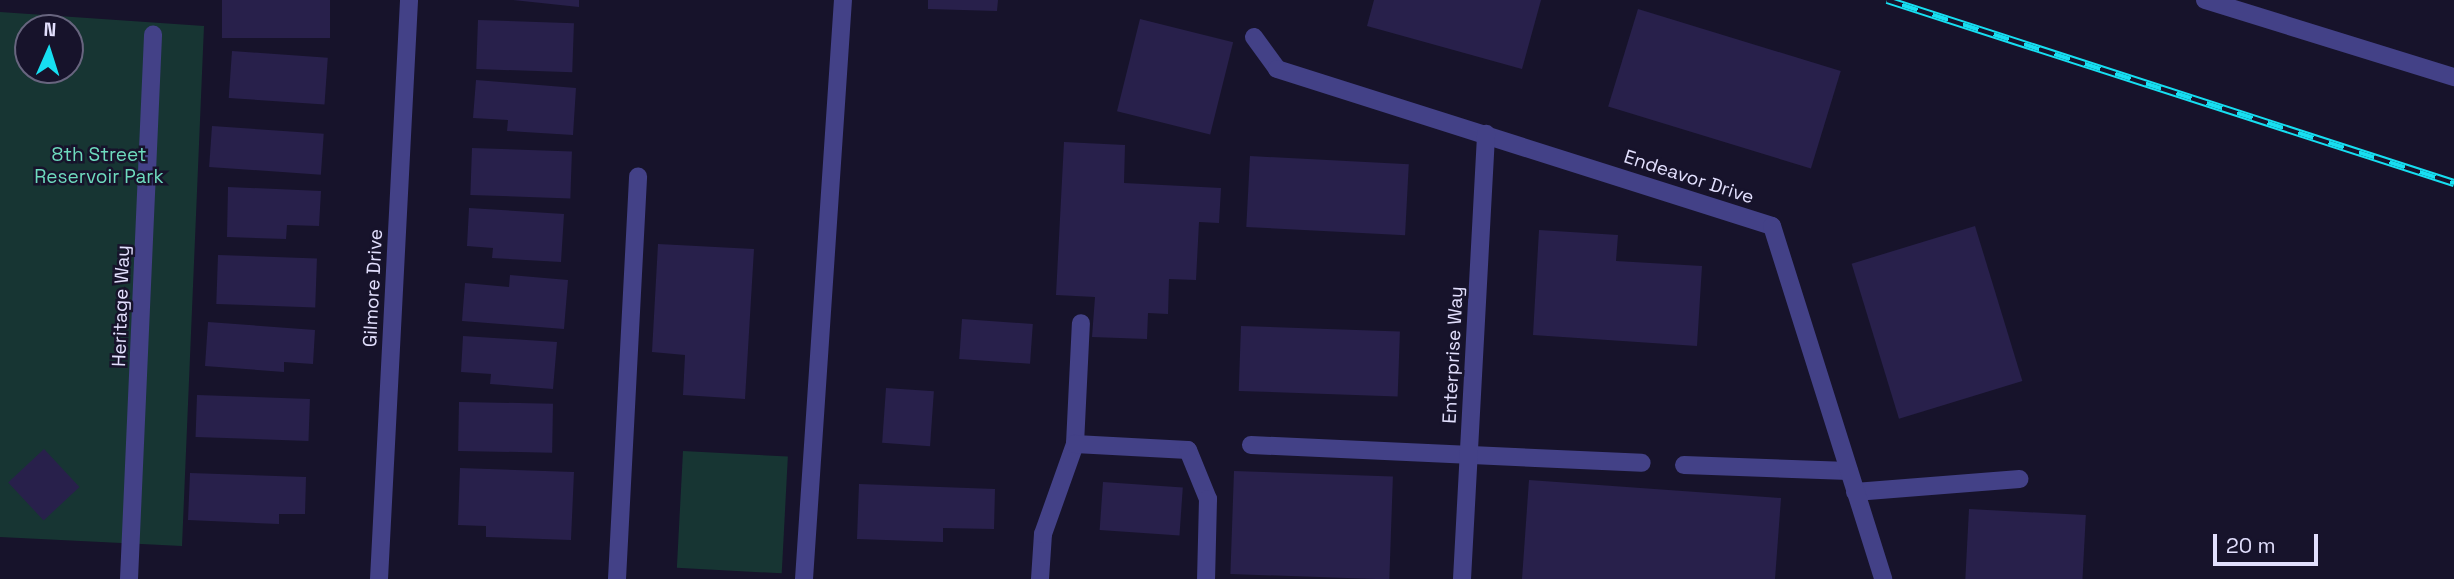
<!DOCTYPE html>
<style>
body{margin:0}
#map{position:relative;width:2454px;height:579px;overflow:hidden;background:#17132b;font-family:"Space Grotesk",sans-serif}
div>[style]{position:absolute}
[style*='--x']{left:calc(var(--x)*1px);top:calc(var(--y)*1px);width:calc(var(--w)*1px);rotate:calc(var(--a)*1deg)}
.green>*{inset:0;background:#173533;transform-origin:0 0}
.building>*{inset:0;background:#28204b;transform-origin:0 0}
.lane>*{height:18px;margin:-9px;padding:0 9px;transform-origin:9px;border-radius:9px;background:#434187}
.street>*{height:18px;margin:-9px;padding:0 9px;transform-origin:9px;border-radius:9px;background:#434187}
.rail>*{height:8px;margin-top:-4px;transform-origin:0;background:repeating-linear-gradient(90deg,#17132b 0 16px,#17dff1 0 32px);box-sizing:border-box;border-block:2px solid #17dff1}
span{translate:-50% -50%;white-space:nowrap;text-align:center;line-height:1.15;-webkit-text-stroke:5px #17132b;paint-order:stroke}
.park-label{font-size:19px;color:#6edbbe}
.street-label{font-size:19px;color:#e2dffd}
.north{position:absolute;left:14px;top:14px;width:70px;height:70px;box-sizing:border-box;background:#17132b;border:2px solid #68657f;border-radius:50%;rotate:3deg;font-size:19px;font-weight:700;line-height:28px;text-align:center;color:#e2dffd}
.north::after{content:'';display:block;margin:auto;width:24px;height:32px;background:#17dff1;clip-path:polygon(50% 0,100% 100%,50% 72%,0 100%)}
.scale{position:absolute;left:2213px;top:534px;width:105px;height:32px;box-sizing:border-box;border:4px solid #e2dffd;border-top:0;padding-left:9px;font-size:21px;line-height:24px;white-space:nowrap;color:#e2dffd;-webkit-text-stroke:5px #17132b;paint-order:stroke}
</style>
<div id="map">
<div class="green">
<i style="clip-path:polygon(evenodd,0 12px,204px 26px,182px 546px,0 537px,0 12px,28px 28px,70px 28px,70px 70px,28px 70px,28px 28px)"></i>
<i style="left:683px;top:451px;width:105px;height:117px;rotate:3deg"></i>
</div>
<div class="building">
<i style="left:222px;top:0;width:108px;height:38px"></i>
<i style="clip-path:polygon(513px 0,579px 0,579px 7px)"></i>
<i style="clip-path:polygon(928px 0,998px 0,997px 11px,928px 9px)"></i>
<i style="clip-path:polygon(1374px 0,1541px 0,1522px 69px,1367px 26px)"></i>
<i style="left:1638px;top:9px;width:212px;height:102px;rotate:17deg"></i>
<i style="left:1140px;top:19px;width:96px;height:95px;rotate:14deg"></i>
<i style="left:478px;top:20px;width:96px;height:49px;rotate:2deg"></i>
<i style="left:232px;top:51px;width:96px;height:47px;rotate:4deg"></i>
<i style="clip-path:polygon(476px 80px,576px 88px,573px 135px,507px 131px,508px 120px,473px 118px)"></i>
<i style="left:212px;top:126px;width:112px;height:41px;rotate:4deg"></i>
<i style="clip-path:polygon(1064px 142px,1125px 145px,1124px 183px,1221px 188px,1219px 223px,1199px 222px,1196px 280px,1169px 279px,1168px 314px,1148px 313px,1147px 339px,1092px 337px,1095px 297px,1056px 295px)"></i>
<i style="left:472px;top:148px;width:100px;height:47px;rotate:2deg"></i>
<i style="left:1250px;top:156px;width:159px;height:71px;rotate:3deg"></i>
<i style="clip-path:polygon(228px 187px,321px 191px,319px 226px,287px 225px,286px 239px,227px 237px)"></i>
<i style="clip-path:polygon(469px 208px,564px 214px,561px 262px,492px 258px,493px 248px,467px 246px)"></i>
<i style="left:1975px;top:226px;width:162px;height:129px;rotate:73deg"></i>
<i style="clip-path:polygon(1539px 230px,1618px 235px,1616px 261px,1702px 266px,1697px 346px,1533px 335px)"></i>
<i style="clip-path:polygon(658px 244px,754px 249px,745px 399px,683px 395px,685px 355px,652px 352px)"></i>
<i style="left:218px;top:255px;width:99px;height:49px;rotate:2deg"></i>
<i style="clip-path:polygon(510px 275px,568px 280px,564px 329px,462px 321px,465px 283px,509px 287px)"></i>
<i style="left:962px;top:319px;width:71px;height:40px;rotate:4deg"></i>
<i style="clip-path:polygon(208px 322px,315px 330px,313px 364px,284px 362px,284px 372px,205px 366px)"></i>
<i style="left:1241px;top:326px;width:159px;height:65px;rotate:2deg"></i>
<i style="clip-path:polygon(463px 336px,557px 342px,553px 389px,490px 384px,491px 374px,461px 372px)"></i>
<i style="left:886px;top:388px;width:48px;height:55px;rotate:4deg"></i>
<i style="left:197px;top:395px;width:113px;height:42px;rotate:2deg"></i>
<i style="left:459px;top:402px;width:94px;height:49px;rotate:1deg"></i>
<i style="left:44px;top:449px;width:52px;height:49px;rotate:47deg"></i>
<i style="clip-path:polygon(460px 468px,574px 472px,571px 540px,486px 537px,486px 526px,458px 525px)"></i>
<i style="left:1234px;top:471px;width:159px;height:103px;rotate:2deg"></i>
<i style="clip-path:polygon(190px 473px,306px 477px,305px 514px,279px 514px,279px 524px,188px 520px)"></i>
<i style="clip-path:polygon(1529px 480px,1781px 498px,1775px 579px,1522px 579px)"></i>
<i style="left:1103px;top:482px;width:80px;height:48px;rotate:4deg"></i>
<i style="clip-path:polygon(859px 484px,995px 489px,994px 529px,943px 528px,943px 542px,857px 539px)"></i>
<i style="left:1969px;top:509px;width:117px;height:70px;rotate:3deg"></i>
</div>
<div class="lane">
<i style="--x:1075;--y:444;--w:121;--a:-87.2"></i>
<i style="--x:1251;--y:445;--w:391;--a:2.6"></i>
<i style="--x:1684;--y:465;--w:165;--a:2.1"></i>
<i style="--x:1855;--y:492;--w:165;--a:-4.5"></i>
<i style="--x:617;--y:579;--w:403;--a:-87"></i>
<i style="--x:1040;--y:579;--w:45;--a:-86.2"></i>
<i style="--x:1043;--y:534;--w:96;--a:-70.4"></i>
<i style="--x:1075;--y:444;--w:113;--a:3"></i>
<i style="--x:1188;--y:450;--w:53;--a:67.8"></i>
<i style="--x:1208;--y:499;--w:80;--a:91.4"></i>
</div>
<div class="street">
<i style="--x:2205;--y:0;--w:261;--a:17.2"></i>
<i style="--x:1254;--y:37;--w:39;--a:54"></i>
<i style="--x:1277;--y:69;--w:519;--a:17.6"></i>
<i style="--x:1772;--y:226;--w:370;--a:72.5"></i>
<i style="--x:129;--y:579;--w:545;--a:-87.47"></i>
<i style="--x:379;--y:579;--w:580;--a:-87.03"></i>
<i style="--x:804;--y:579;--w:580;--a:-86.15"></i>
<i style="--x:1462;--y:579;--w:446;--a:-86.9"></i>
</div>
<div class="rail">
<i style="--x:1887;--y:0;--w:596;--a:17.89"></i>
</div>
<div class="park-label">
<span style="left:99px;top:166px">8th Street<br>Reservoir Park</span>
</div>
<div class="street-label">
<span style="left:1689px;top:177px;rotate:18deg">Endeavor Drive</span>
<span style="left:373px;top:288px;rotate:-87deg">Gilmore Drive</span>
<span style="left:121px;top:306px;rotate:-88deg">Heritage Way</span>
<span style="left:1453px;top:355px;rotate:-87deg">Enterprise Way</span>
</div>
<div class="north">N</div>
<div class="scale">20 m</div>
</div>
